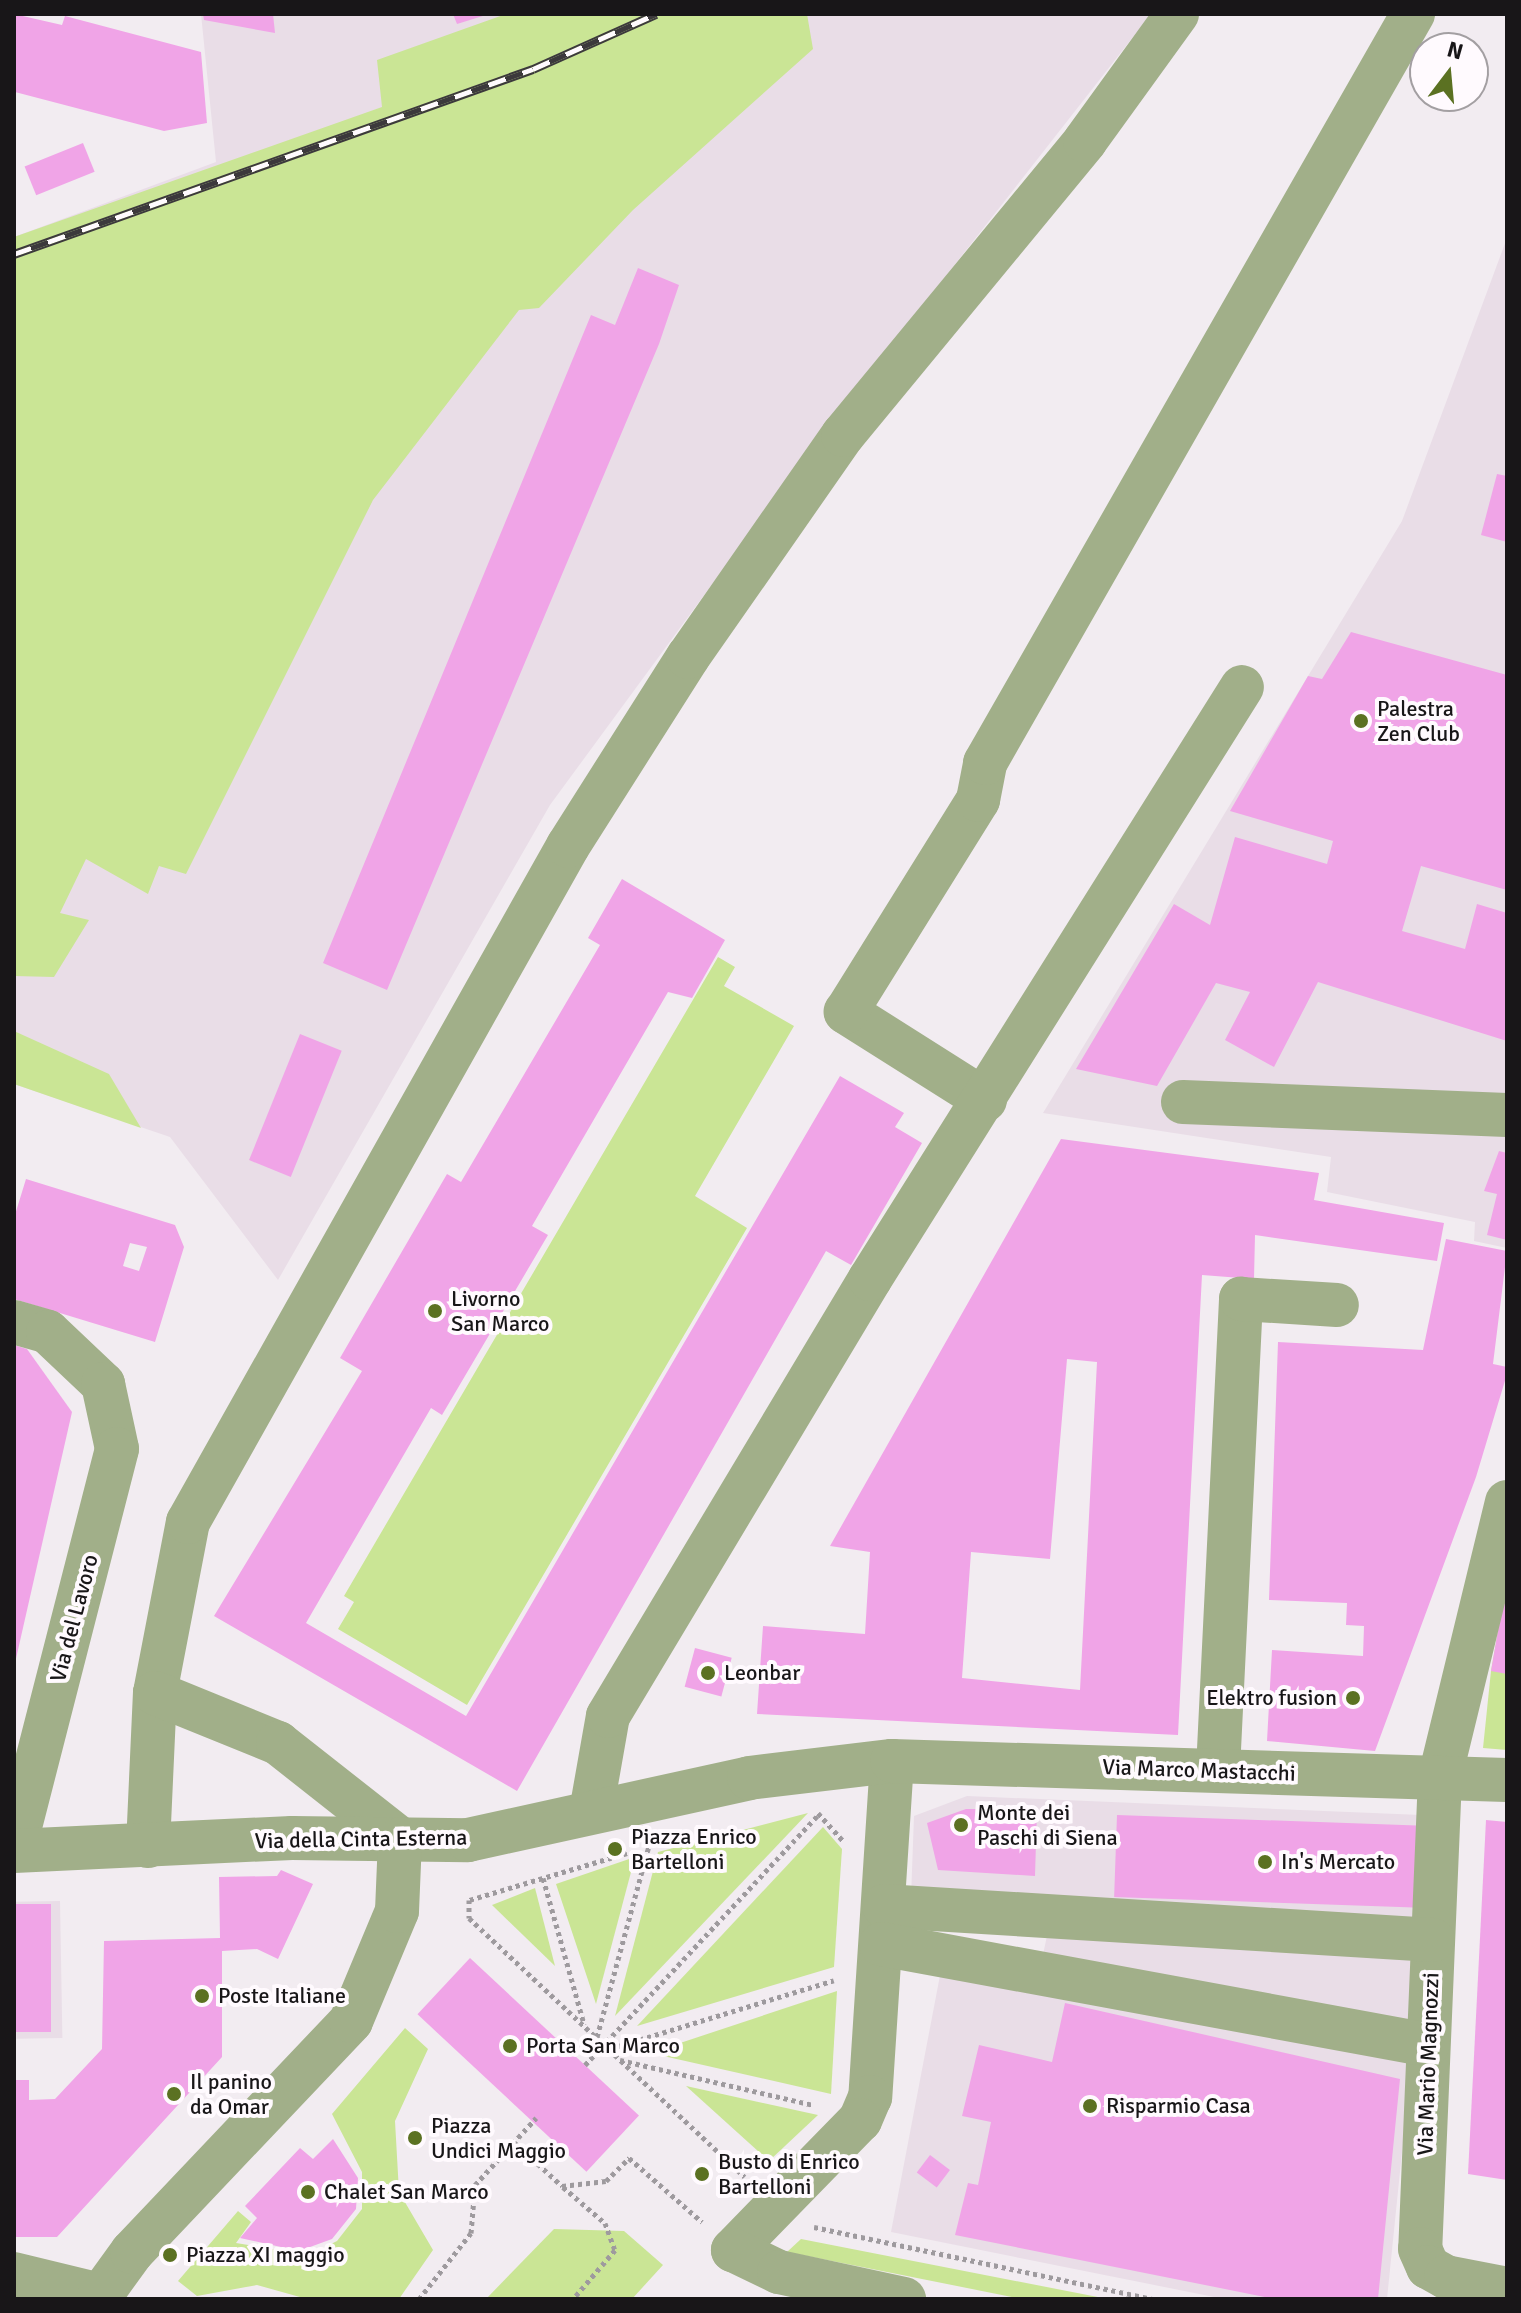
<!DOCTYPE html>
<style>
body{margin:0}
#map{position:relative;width:1521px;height:2313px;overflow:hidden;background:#f2ecf1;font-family:Signika,sans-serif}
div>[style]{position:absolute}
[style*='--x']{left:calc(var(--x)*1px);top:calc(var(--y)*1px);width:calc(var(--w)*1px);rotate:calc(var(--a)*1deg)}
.built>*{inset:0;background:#e9dde7;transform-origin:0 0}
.green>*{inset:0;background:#cae595}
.building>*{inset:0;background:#f0a4e7;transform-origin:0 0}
.path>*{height:5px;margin-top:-2.5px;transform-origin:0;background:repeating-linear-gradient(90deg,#9e9a9e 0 4px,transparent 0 8px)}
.minor>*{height:44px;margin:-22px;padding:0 22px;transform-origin:22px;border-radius:22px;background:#a1af89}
.rail>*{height:9px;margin-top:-4.5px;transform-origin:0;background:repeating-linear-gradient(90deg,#fffafe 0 18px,#3c393c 0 36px);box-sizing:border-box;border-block:2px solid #3c393c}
.dots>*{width:22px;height:22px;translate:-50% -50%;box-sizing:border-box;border:4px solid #fffafe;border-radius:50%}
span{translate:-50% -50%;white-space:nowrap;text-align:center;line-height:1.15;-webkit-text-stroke:8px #fffafe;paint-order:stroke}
.poi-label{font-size:22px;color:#181618}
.left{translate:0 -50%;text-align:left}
.right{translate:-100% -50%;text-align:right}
.street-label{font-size:22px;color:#181618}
.frame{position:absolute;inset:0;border:16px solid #181618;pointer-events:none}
.north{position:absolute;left:1409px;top:32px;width:80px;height:80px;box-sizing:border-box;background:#fffafe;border:2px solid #a39fa2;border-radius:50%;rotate:16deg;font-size:22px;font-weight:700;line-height:32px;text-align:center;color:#181618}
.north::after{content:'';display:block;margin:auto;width:28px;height:36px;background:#5b7122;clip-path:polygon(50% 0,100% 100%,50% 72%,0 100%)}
</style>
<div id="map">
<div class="built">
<i style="clip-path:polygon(201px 14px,1151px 14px,823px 433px,550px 805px,278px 1280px,170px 1137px,14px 1084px,14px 237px,216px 162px)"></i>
<i style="clip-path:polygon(1507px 238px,1507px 1248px,1474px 1241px,1475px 1222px,1327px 1192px,1331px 1157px,1043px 1113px,1402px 521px)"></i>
<i style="clip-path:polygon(967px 1796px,1421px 1815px,1425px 1927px,1387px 2299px,1224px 2299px,891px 2232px,946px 1944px,1041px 1964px,1054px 1903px,911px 1898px,914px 1816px)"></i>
<i style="left:60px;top:1901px;width:137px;height:46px;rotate:89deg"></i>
</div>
<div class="green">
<i style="clip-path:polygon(506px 14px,807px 14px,813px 49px,633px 210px,539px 308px,519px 310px,373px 500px,186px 874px,159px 866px,148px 894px,86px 859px,60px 913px,89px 920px,54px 977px,14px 976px,14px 237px,382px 107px,377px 60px)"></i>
<i style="clip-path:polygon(718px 957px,735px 967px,724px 986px,794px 1026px,695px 1196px,747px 1228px,467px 1705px,338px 1629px,354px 1602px,344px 1596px)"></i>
<i style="clip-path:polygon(14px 1031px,109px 1074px,141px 1128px,14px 1084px)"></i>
<i style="clip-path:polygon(1507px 1581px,1507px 1750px,1483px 1748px,1491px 1671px)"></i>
<i style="clip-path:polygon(808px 1813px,615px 2016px,658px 1852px)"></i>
<i style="clip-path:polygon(823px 1827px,842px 1849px,834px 1967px,637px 2026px)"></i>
<i style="clip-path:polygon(635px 1857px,596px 2004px,556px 1884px)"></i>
<i style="clip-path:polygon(535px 1888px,555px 1966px,492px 1905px)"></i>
<i style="clip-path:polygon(837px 1991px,831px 2094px,650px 2053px)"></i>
<i style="clip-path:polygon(405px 2028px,428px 2049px,395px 2121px,399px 2192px,433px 2250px,399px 2299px,307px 2299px,257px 2285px,197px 2296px,178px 2281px,238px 2211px,251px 2222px,236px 2243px,309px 2255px,337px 2241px,362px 2209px,362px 2172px,332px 2114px)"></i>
<i style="clip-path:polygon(686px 2086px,818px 2115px,769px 2161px)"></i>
<i style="clip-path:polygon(554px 2229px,624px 2231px,663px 2265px,632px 2299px,486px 2299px)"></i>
<i style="clip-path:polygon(801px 2239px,1108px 2299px,1022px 2299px,787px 2252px)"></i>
</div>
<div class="building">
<i style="clip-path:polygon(14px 14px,62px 25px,65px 16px,201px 52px,207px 123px,164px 131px,15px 92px)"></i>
<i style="clip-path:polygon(203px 14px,273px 14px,275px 33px,204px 20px)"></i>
<i style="clip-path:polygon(453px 14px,486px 14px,486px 15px,457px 24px)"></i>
<i style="left:83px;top:143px;width:31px;height:63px;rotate:68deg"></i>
<i style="clip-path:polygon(638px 268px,679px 285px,659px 344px,387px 990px,323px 963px,591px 315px,615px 325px)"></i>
<i style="clip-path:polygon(1497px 474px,1507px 476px,1507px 542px,1481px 535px)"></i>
<i style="clip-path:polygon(1351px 632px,1507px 675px,1507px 890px,1421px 866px,1402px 931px,1465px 949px,1477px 904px,1507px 913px,1507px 1041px,1318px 982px,1274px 1067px,1225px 1040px,1250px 992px,1216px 983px,1157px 1086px,1076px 1069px,1174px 904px,1210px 925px,1235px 837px,1327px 864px,1333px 841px,1230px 811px,1308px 676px,1322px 679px)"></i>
<i style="clip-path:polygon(622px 879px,725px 940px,692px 998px,668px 992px,532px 1226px,548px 1235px,442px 1415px,431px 1408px,306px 1623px,466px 1716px,840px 1076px,904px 1113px,895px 1127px,922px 1143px,851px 1265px,826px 1251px,517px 1791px,214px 1616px,362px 1371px,340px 1358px,447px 1174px,461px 1182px,600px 945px,588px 938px)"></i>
<i style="left:300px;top:1034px;width:45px;height:136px;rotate:22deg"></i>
<i style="clip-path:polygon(evenodd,1061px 1139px,1319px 1173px,1314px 1200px,1444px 1223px,1437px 1261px,1255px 1235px,1254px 1279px,1202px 1275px,1178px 1735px,757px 1714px,763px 1626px,865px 1634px,870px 1552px,830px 1546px,1061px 1139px,1067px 1359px,1097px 1362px,1080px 1690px,962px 1678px,971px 1552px,1050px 1559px,1067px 1359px)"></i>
<i style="clip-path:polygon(1499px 1151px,1507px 1153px,1507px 1240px,1487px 1235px,1497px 1194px,1484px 1191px)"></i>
<i style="clip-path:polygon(evenodd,26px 1179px,175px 1225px,184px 1247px,155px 1342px,14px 1299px,14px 1218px,26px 1179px,130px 1243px,147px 1247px,139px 1271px,123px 1266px,130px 1243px)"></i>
<i style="clip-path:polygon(1446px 1239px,1507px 1251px,1493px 1364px,1507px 1367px,1507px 1374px,1476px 1477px,1375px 1751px,1267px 1741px,1272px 1650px,1363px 1656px,1364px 1626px,1346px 1625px,1347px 1603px,1269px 1600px,1278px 1342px,1423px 1350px)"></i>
<i style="clip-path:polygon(14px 1345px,27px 1349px,72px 1412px,15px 1663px)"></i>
<i style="clip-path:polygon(1505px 1590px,1507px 1590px,1507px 1674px,1491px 1671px)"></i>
<i style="left:695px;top:1648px;width:38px;height:40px;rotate:15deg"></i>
<i style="clip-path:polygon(966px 1809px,1037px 1809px,1035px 1876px,938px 1870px,927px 1823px)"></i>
<i style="left:1117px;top:1815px;width:300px;height:82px;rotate:2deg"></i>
<i style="clip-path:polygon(1486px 1820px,1507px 1822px,1507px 2180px,1468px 2174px)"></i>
<i style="clip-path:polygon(281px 1870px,313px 1884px,278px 1959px,257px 1949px,222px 1951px,222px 2057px,57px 2237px,14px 2237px,14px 2080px,29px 2080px,29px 2100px,55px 2099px,102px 2049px,104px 1941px,220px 1938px,219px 1877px,277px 1876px)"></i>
<i style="left:14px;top:1904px;width:37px;height:128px"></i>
<i style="left:470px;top:1958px;width:231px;height:77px;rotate:43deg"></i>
<i style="clip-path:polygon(1065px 2003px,1400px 2079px,1378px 2299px,1275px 2299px,955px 2235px,968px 2183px,978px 2185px,991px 2122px,962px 2116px,979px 2045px,1052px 2062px)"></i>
<i style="clip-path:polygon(333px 2139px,358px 2178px,356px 2209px,332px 2239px,299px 2251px,240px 2238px,257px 2218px,245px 2206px,300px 2148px,313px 2159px)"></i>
<i style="left:930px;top:2155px;width:25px;height:22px;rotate:37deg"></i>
</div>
<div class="path">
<i style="--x:818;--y:1813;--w:38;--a:48"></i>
<i style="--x:627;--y:1853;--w:165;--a:163.4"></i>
<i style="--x:469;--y:1900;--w:18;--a:90"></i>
<i style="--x:469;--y:1918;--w:378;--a:43.2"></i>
<i style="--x:543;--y:1878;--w:152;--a:74.3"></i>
<i style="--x:597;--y:2037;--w:198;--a:-74.8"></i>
<i style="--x:609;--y:2049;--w:235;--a:-17"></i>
<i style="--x:620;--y:2060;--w:198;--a:13.1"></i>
<i style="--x:585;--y:2065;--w:342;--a:-47"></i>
<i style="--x:514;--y:2142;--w:65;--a:42.5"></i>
<i style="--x:562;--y:2186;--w:44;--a:-6.5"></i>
<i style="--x:606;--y:2181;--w:33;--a:-45"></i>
<i style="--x:629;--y:2158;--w:97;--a:41.2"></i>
<i style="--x:563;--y:2187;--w:55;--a:40.6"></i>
<i style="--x:605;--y:2223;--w:29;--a:70"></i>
<i style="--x:615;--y:2250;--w:65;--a:130.6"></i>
<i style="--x:814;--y:2227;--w:347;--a:12"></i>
<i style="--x:419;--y:2299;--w:84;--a:-51.8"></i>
<i style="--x:471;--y:2233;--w:48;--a:-85.2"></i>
<i style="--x:475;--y:2185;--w:91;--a:-47.7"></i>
</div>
<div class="minor">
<i style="--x:985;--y:1100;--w:165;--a:-147.7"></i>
<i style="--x:846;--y:1012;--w:250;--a:-58.1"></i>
<i style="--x:978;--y:800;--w:38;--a:-79"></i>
<i style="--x:985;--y:763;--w:863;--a:-60.26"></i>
<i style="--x:1183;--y:1102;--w:324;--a:2.3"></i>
<i style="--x:14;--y:1322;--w:35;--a:16"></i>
<i style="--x:48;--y:1332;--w:76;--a:43.4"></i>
<i style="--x:103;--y:1384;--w:66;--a:77.8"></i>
<i style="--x:117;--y:1449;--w:414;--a:104.4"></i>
<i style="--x:1507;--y:1502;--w:283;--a:103.7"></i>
<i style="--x:1440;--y:1777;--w:472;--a:92.4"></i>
<i style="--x:1420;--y:2249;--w:20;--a:66"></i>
<i style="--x:1428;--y:2267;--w:21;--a:29"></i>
<i style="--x:1446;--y:2277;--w:62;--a:11.1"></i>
<i style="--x:155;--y:1693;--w:174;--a:-79.1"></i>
<i style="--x:188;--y:1522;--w:775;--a:-60.66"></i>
<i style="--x:568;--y:846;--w:224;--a:-57.6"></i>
<i style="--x:688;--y:657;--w:271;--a:-55.1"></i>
<i style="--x:843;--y:435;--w:381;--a:-50.5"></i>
<i style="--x:1085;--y:141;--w:157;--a:-54.1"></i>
<i style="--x:892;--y:1761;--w:337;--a:93.7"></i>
<i style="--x:870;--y:2097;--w:25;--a:113"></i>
<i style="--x:860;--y:2120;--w:182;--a:134.3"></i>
<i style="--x:733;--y:2250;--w:51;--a:25.6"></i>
<i style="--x:779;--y:2272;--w:128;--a:12.2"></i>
<i style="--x:1218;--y:1770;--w:472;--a:-87.2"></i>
<i style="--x:1241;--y:1299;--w:96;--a:3.6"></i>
<i style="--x:591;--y:1812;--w:97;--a:-80"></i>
<i style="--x:608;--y:1716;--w:510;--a:-59.06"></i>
<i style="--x:870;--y:1279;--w:699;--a:-57.86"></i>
<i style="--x:148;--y:1846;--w:153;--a:-87.4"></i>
<i style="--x:155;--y:1693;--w:133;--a:22.1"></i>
<i style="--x:278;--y:1743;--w:155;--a:38.2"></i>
<i style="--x:14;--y:1851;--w:278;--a:-2.7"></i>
<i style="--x:292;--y:1838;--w:176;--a:0.7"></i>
<i style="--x:468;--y:1840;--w:288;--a:-12.4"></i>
<i style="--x:749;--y:1778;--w:144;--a:-6.8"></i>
<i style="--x:892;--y:1761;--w:615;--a:1.77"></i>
<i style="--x:884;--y:1906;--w:550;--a:3.54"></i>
<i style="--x:881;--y:1944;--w:556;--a:10.46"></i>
<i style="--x:14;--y:2274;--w:89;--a:13.7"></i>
<i style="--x:98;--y:2299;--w:58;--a:-54.1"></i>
<i style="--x:132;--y:2252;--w:318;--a:-46.5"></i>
<i style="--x:351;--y:2021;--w:119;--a:-67.3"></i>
<i style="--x:397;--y:1911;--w:72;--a:-87.6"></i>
</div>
<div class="rail">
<i style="--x:14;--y:254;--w:551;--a:-19.62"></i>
<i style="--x:533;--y:69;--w:135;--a:-24.1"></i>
</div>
<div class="dots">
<i style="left:1361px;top:721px;background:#5b7122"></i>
<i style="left:435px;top:1311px;background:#5b7122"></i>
<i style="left:708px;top:1673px;background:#5b7122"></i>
<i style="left:1353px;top:1698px;background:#5b7122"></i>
<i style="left:961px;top:1825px;background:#5b7122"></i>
<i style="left:615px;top:1849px;background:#5b7122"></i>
<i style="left:1265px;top:1862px;background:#5b7122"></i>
<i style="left:202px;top:1996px;background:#5b7122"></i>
<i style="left:510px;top:2046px;background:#5b7122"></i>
<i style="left:174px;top:2094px;background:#5b7122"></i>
<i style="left:1090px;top:2106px;background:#5b7122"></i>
<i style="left:415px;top:2138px;background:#5b7122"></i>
<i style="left:702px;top:2174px;background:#5b7122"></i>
<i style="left:308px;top:2192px;background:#5b7122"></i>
<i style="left:170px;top:2255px;background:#5b7122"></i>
</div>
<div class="poi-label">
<span class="left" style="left:1377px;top:721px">Palestra<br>Zen Club</span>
<span class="left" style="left:451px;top:1311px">Livorno<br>San Marco</span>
<span class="left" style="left:724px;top:1673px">Leonbar</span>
<span class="right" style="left:1337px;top:1698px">Elektro fusion</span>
<span class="left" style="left:977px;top:1825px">Monte dei<br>Paschi di Siena</span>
<span class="left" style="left:631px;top:1849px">Piazza Enrico<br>Bartelloni</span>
<span class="left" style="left:1281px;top:1862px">In's Mercato</span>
<span class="left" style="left:218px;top:1996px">Poste Italiane</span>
<span class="left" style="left:526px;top:2046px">Porta San Marco</span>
<span class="left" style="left:190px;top:2094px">Il panino<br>da Omar</span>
<span class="left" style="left:1106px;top:2106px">Risparmio Casa</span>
<span class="left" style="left:431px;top:2138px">Piazza<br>Undici Maggio</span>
<span class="left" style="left:718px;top:2174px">Busto di Enrico<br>Bartelloni</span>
<span class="left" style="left:324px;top:2192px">Chalet San Marco</span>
<span class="left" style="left:186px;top:2255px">Piazza XI maggio</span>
</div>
<div class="street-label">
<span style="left:74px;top:1618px;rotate:-75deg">Via del Lavoro</span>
<span style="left:1199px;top:1770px;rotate:2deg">Via Marco Mastacchi</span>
<span style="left:361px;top:1839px;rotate:-1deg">Via della Cinta Esterna</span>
<span style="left:1428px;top:2064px;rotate:-88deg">Via Mario Magnozzi</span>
</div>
<div class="frame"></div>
<div class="north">N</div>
</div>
